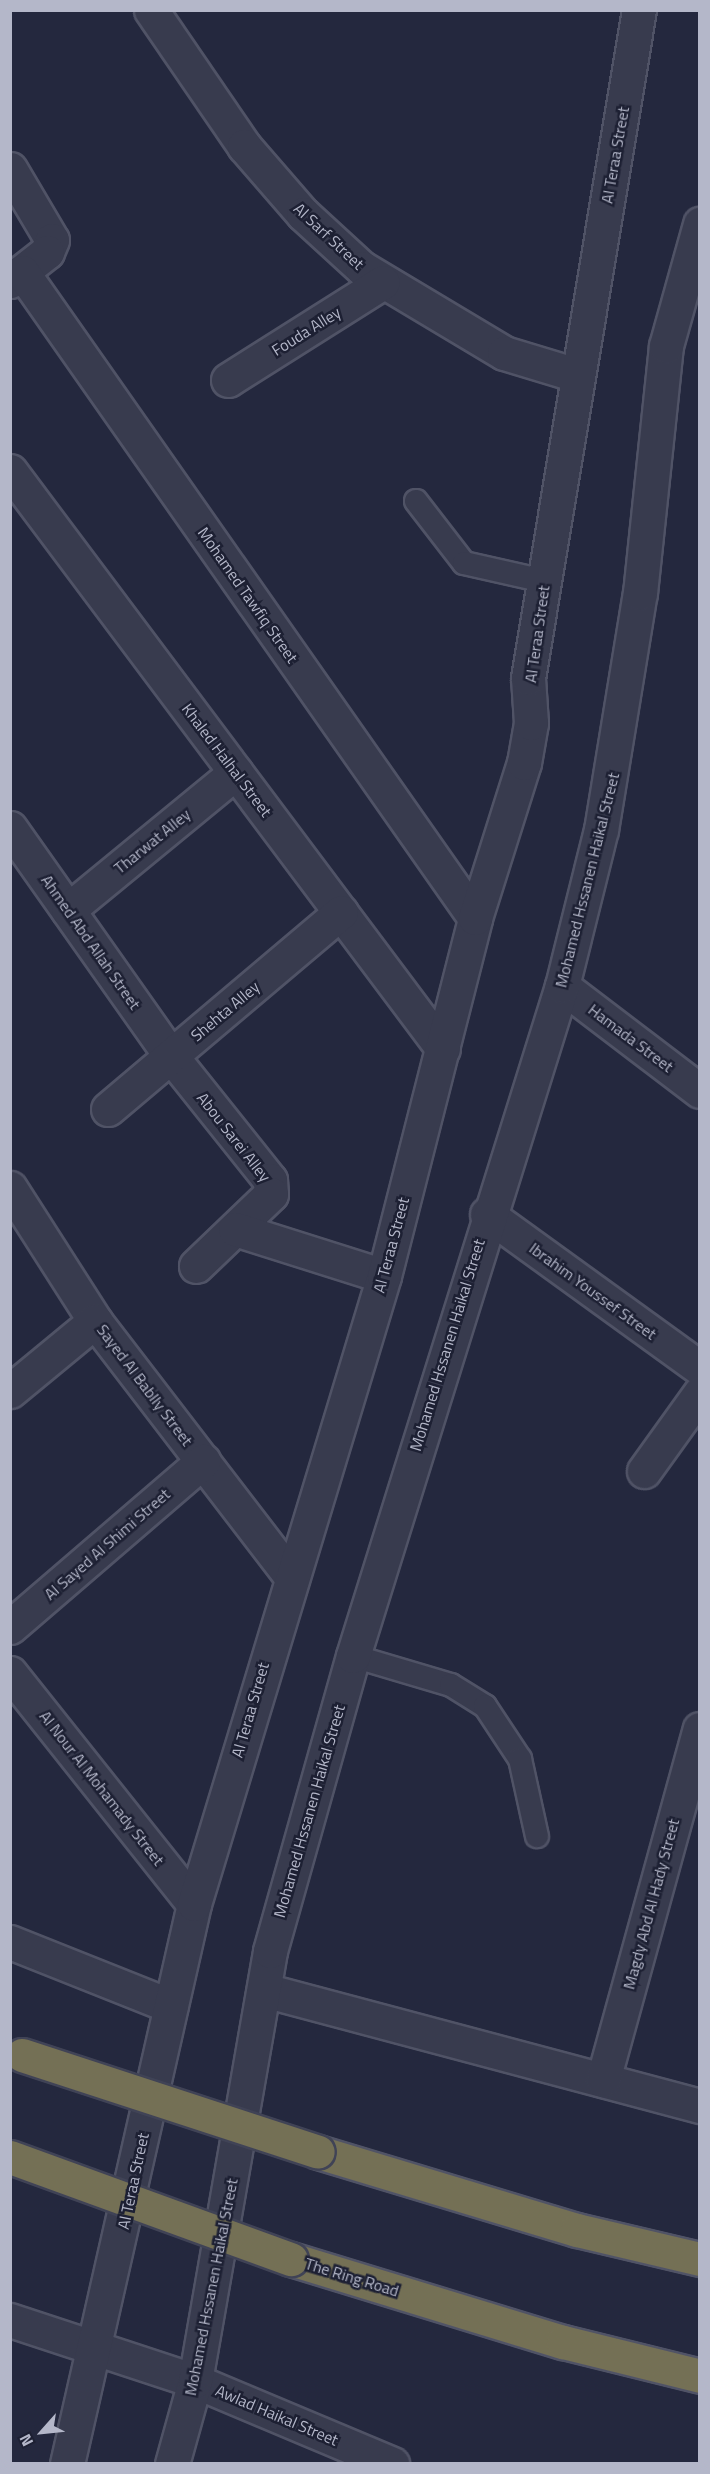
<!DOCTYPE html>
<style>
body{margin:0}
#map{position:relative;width:710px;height:2474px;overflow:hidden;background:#24283e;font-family:"Titillium Web",sans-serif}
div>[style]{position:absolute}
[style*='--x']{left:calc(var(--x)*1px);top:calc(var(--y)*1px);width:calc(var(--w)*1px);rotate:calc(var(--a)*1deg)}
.roads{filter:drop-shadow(2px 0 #505366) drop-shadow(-2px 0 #505366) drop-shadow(0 2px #505366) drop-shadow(0 -2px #505366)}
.lane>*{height:22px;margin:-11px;padding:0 11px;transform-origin:11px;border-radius:11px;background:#383b4e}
.street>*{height:33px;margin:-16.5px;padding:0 16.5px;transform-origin:16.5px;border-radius:16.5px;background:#383b4e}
.highway>*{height:33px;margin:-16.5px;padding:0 16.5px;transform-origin:16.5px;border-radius:16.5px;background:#747055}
.bridges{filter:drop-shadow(2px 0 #404356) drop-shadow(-2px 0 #404356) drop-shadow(0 2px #404356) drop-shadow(0 -2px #404356)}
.highway-bridge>*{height:33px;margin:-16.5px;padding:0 16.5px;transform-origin:16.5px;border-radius:16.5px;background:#747055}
span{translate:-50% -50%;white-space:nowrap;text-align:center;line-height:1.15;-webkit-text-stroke:5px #1d2033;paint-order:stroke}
.street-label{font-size:16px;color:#b4b7c9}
.frame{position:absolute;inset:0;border:12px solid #b4b7c9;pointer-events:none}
.north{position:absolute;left:12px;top:2402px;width:60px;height:60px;-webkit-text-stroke:4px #1d2033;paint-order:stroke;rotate:243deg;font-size:16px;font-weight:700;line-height:24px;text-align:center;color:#b4b7c9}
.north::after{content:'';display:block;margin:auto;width:21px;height:27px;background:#b4b7c9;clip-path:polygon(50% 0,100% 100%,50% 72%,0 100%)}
</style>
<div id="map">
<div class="roads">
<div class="lane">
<i style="--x:416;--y:501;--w:78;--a:52.3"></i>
<i style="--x:464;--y:563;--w:82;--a:12.7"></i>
<i style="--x:353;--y:1656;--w:102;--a:16.5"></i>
<i style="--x:451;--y:1685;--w:40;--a:32"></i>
<i style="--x:485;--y:1706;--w:64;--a:56.6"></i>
<i style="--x:520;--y:1759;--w:79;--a:77.6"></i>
</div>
<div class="street">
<i style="--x:151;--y:10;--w:165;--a:55.6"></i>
<i style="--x:244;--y:146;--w:90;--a:49.1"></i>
<i style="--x:303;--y:214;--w:80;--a:42.5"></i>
<i style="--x:362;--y:268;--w:165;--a:30.9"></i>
<i style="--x:504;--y:353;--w:76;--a:16.8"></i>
<i style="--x:10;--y:169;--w:82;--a:59.4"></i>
<i style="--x:52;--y:240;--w:13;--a:113"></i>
<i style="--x:47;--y:252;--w:47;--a:141.9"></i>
<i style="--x:22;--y:272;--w:789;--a:54.96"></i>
<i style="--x:228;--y:380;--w:183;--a:-32.3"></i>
<i style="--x:10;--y:471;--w:722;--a:53.16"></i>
<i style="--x:10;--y:828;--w:279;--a:54.8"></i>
<i style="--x:171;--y:1056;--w:159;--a:51.4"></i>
<i style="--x:270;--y:1180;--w:14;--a:86"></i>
<i style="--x:271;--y:1194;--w:104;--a:136.2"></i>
<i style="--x:68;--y:910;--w:217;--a:-39.4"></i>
<i style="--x:562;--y:986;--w:173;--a:37.3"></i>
<i style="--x:108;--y:1109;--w:305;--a:-40.2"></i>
<i style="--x:10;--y:1188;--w:158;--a:57.4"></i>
<i style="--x:95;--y:1321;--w:320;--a:52.5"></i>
<i style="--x:487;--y:1214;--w:263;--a:35.9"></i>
<i style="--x:235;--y:1229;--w:156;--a:17.5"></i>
<i style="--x:10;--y:1391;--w:110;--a:-39.5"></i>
<i style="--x:644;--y:1471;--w:96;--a:-54.3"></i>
<i style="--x:10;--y:1627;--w:255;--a:-40.7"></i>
<i style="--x:10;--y:1673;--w:295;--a:51.5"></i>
<i style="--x:10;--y:1942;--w:173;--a:21.7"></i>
<i style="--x:264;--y:1990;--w:451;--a:14.9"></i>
<i style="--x:603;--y:2080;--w:364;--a:-74.6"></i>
<i style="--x:10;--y:2320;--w:195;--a:18.2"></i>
<i style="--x:195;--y:2381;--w:214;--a:22.8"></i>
<i style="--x:67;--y:2464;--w:574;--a:-77.22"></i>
<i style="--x:194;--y:1904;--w:656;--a:-73.17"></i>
<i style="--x:384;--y:1276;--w:369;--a:-75.7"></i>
<i style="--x:475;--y:918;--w:163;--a:-72.5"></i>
<i style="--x:524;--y:763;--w:41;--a:-80.1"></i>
<i style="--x:531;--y:723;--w:45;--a:-93.8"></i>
<i style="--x:528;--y:678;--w:677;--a:-80.57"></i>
<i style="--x:172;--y:2464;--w:86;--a:-74.5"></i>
<i style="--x:195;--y:2381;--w:436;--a:-80.1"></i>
<i style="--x:270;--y:1951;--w:306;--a:-74.3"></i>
<i style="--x:353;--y:1656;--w:702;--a:-72.68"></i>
<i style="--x:562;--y:986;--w:161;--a:-76"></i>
<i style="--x:601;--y:830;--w:240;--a:-80.7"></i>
<i style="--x:640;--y:593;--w:248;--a:-84"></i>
<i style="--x:666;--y:346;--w:127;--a:-74.4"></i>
</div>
<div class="highway">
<i style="--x:318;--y:2152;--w:270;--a:16.8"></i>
<i style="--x:577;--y:2230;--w:126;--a:13.3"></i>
<i style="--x:291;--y:2259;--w:284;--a:17"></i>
<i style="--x:563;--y:2342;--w:141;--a:13.9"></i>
</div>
</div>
<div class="bridges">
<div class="highway-bridge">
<i style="--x:22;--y:2055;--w:311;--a:18.1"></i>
<i style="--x:10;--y:2157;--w:299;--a:20"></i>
</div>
</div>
<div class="street-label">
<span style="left:615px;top:155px;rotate:-80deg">Al Teraa Street</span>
<span style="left:329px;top:236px;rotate:43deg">Al Sarf Street</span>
<span style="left:306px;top:331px;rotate:-32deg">Fouda Alley</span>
<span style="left:248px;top:595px;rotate:55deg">Mohamed Tawfiq Street</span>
<span style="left:537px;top:634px;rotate:-82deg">Al Teraa Street</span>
<span style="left:227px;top:760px;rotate:53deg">Khaled Halhal Street</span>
<span style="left:152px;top:841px;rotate:-39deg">Tharwat Alley</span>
<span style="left:587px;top:880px;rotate:-76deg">Mohamed Hssanen Haikal Street</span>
<span style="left:91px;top:942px;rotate:55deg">Ahmed Abd Allah Street</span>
<span style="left:225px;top:1011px;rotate:-40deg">Shehta Alley</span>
<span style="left:631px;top:1038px;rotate:37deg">Hamada Street</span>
<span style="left:234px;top:1137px;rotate:52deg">Abou Sarei Alley</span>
<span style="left:391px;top:1245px;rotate:-75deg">Al Teraa Street</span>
<span style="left:593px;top:1291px;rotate:36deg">Ibrahim Youssef Street</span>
<span style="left:447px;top:1345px;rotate:-73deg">Mohamed Hssanen Haikal Street</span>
<span style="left:145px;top:1385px;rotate:53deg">Sayed Al Bablly Street</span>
<span style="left:107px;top:1544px;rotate:-41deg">Al Sayed Al Shimi Street</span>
<span style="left:250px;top:1710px;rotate:-74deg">Al Teraa Street</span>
<span style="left:102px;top:1788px;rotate:52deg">Al Nour Al Mohamady Street</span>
<span style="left:309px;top:1811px;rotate:-74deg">Mohamed Hssanen Haikal Street</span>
<span style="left:651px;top:1904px;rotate:-75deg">Magdy Abd Al Hady Street</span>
<span style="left:133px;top:2181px;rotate:-78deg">Al Teraa Street</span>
<span style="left:352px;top:2277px;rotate:17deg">The Ring Road</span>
<span style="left:211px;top:2287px;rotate:-79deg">Mohamed Hssanen Haikal Street</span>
<span style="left:277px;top:2415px;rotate:23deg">Awlad Haikal Street</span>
</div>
<div class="frame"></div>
<div class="north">N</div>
</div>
